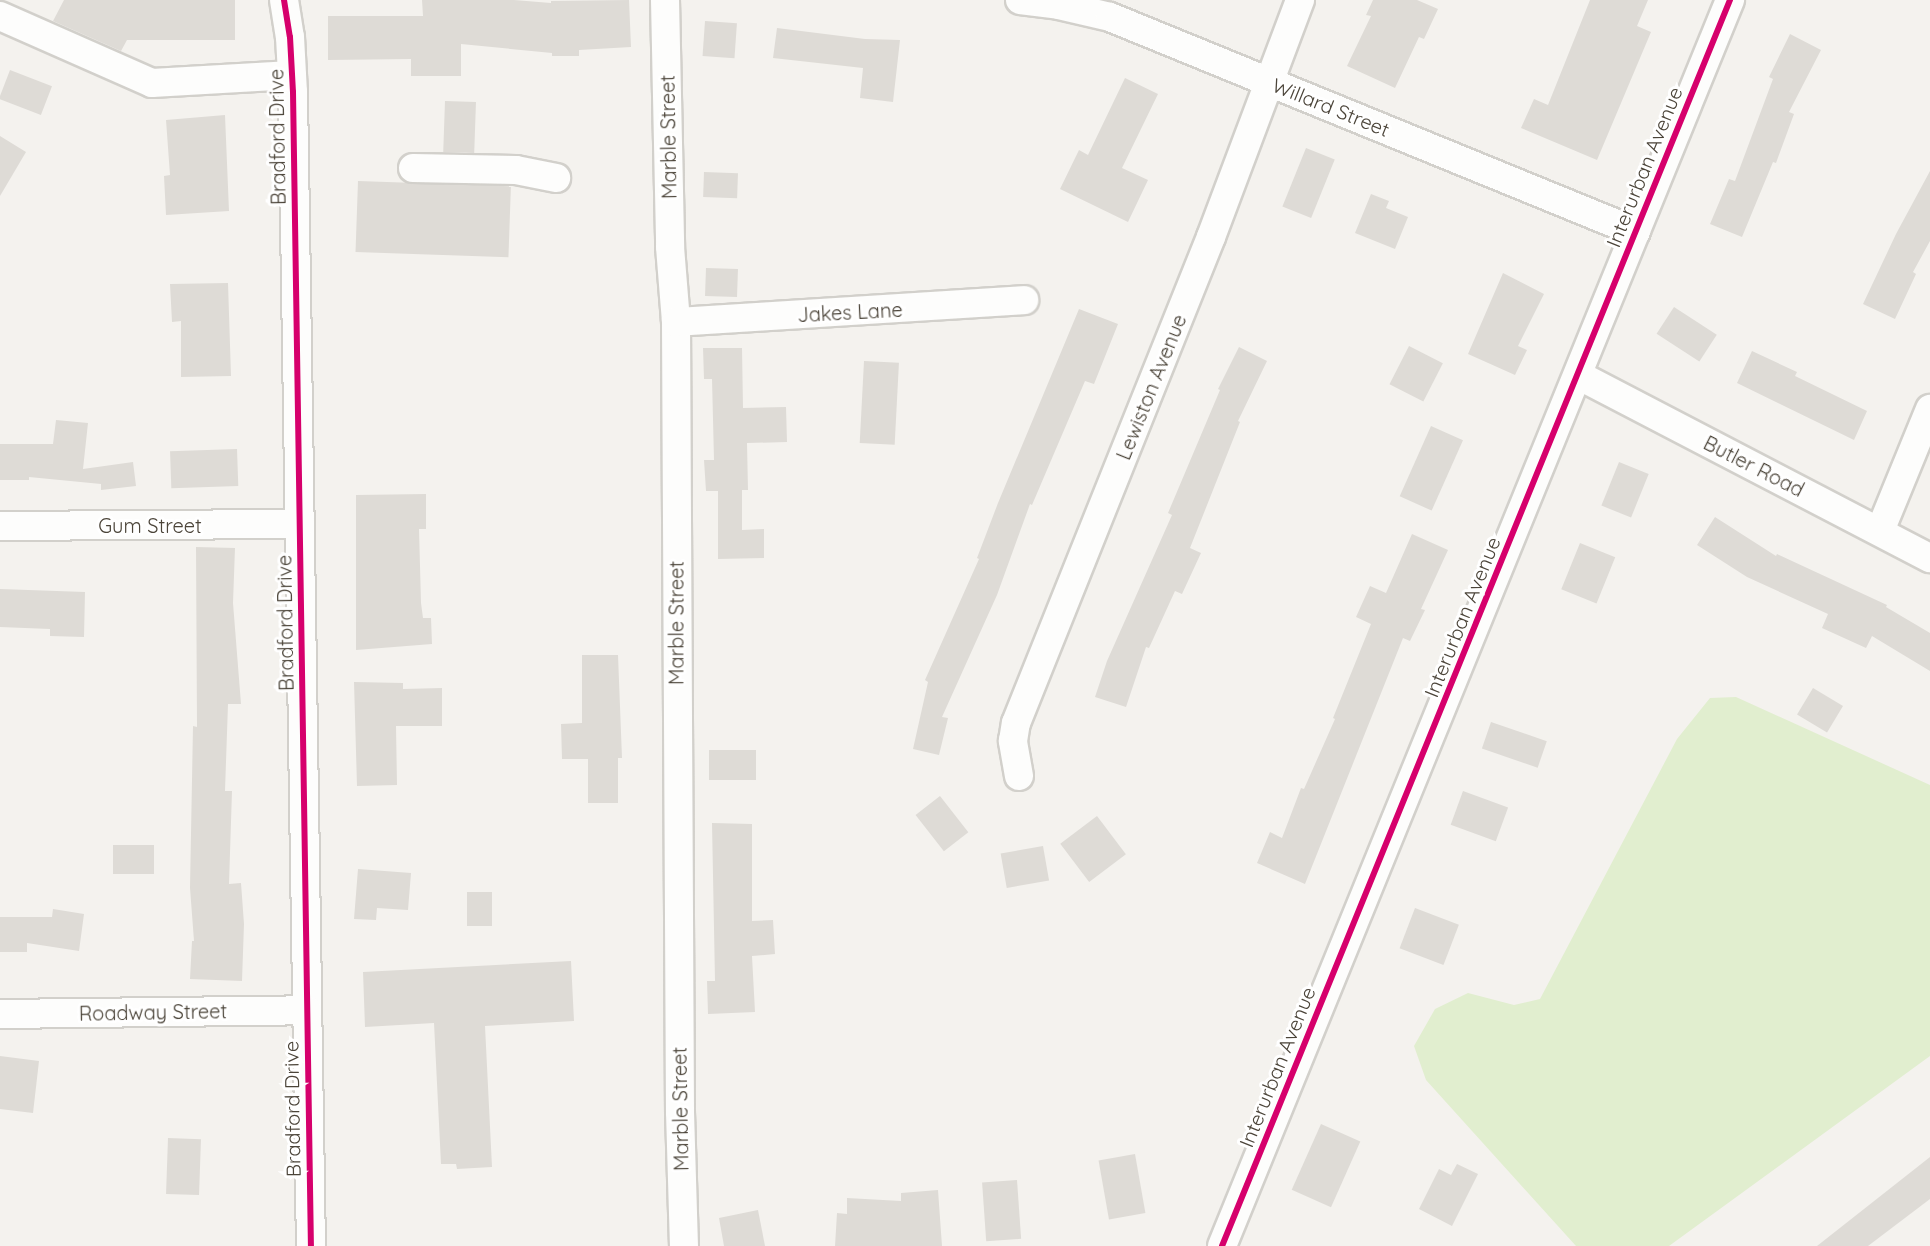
<!DOCTYPE html>
<style>
body{margin:0}
#map{position:relative;width:1930px;height:1246px;overflow:hidden;background:#f4f2ee;font-family:Quicksand,sans-serif}
div>[style]{position:absolute}
[style*='--x']{left:calc(var(--x)*1px);top:calc(var(--y)*1px);width:calc(var(--w)*1px);rotate:calc(var(--a)*1deg)}
.green>*{inset:0;background:#e1eecf}
.building>*{inset:0;background:#dedbd6;transform-origin:0 0}
.roads{filter:drop-shadow(2px 0 #d2d0cb) drop-shadow(-2px 0 #d2d0cb) drop-shadow(0 2px #d2d0cb) drop-shadow(0 -2px #d2d0cb)}
.minor>*{height:28px;margin:-14px;padding:0 14px;transform-origin:14px;border-radius:14px;background:#fdfdfc}
.cycleway>*{height:6px;margin:-3px;padding:0 3px;transform-origin:3px;border-radius:3px;background:#d6006c}
span{translate:-50% -50%;white-space:nowrap;text-align:center;line-height:1.15;-webkit-text-stroke:6px #fff;paint-order:stroke}
.street-label{font-size:20px;color:#4b4439}
</style>
<div id="map">
<div class="green">
<i style="clip-path:polygon(1736px 697px,1930px 785px,1930px 1056px,1669px 1246px,1576px 1246px,1426px 1080px,1414px 1046px,1435px 1009px,1468px 993px,1514px 1005px,1540px 999px,1677px 739px,1710px 698px)"></i>
</div>
<div class="building">
<i style="clip-path:polygon(64px 0,235px 0,235px 40px,127px 40px,121px 51px,53px 21px)"></i>
<i style="clip-path:polygon(422px 0,514px 0,551px 3px,551px 1px,629px 0,631px 47px,579px 50px,579px 56px,552px 56px,552px 53px,461px 44px,461px 76px,411px 76px,411px 59px,328px 60px,328px 16px,423px 16px)"></i>
<i style="clip-path:polygon(1373px 0,1417px 0,1438px 9px,1424px 39px,1419px 37px,1395px 88px,1347px 66px,1371px 16px,1366px 15px)"></i>
<i style="clip-path:polygon(1590px 0,1648px 0,1637px 26px,1651px 32px,1597px 160px,1521px 128px,1534px 99px,1548px 105px)"></i>
<i style="left:705px;top:21px;width:32px;height:35px;rotate:4deg"></i>
<i style="clip-path:polygon(777px 28px,865px 39px,900px 40px,893px 102px,860px 98px,863px 68px,773px 58px)"></i>
<i style="clip-path:polygon(1790px 34px,1821px 50px,1789px 112px,1794px 114px,1776px 163px,1773px 162px,1742px 237px,1710px 224px,1729px 179px,1735px 181px,1773px 79px,1769px 77px)"></i>
<i style="left:10px;top:70px;width:45px;height:31px;rotate:21deg"></i>
<i style="clip-path:polygon(1125px 78px,1158px 94px,1122px 168px,1148px 180px,1128px 222px,1060px 189px,1079px 150px,1088px 155px)"></i>
<i style="left:445px;top:101px;width:31px;height:51px;rotate:2deg"></i>
<i style="clip-path:polygon(225px 115px,229px 211px,166px 215px,164px 176px,170px 175px,166px 120px)"></i>
<i style="clip-path:polygon(0 136px,26px 152px,0 196px)"></i>
<i style="left:1306px;top:148px;width:31px;height:63px;rotate:22deg"></i>
<i style="clip-path:polygon(1930px 171px,1930px 241px,1913px 272px,1916px 274px,1895px 319px,1863px 304px,1896px 234px)"></i>
<i style="left:704px;top:172px;width:34px;height:25px;rotate:2deg"></i>
<i style="left:358px;top:181px;width:153px;height:71px;rotate:2deg"></i>
<i style="clip-path:polygon(1371px 194px,1389px 201px,1386px 208px,1408px 217px,1395px 249px,1355px 233px)"></i>
<i style="left:706px;top:268px;width:32px;height:28px;rotate:2deg"></i>
<i style="clip-path:polygon(1503px 273px,1544px 294px,1518px 346px,1527px 350px,1515px 375px,1468px 354px)"></i>
<i style="clip-path:polygon(228px 283px,231px 376px,181px 377px,181px 321px,172px 322px,170px 284px)"></i>
<i style="left:1674px;top:307px;width:51px;height:32px;rotate:33deg"></i>
<i style="clip-path:polygon(1079px 309px,1118px 324px,1094px 384px,1085px 381px,1032px 505px,1030px 504px,997px 595px,942px 717px,948px 718px,939px 755px,913px 749px,928px 682px,925px 680px,979px 559px,977px 558px,998px 503px)"></i>
<i style="left:1409px;top:346px;width:38px;height:43px;rotate:27deg"></i>
<i style="clip-path:polygon(1239px 347px,1267px 361px,1238px 421px,1240px 422px,1190px 548px,1201px 553px,1182px 594px,1175px 591px,1149px 648px,1146px 647px,1126px 707px,1095px 697px,1107px 661px,1172px 515px,1168px 513px,1220px 390px,1218px 389px)"></i>
<i style="clip-path:polygon(703px 348px,742px 348px,743px 408px,786px 407px,787px 442px,747px 443px,748px 490px,742px 490px,742px 530px,764px 529px,764px 558px,718px 559px,718px 491px,706px 491px,704px 460px,714px 460px,712px 379px,704px 379px)"></i>
<i style="clip-path:polygon(1752px 351px,1797px 372px,1795px 376px,1867px 411px,1854px 440px,1737px 383px)"></i>
<i style="left:864px;top:361px;width:35px;height:82px;rotate:3deg"></i>
<i style="clip-path:polygon(56px 420px,88px 423px,83px 469px,133px 462px,136px 486px,101px 490px,101px 484px,29px 477px,29px 480px,0 480px,0 444px,53px 444px)"></i>
<i style="left:1431px;top:426px;width:35px;height:77px;rotate:24deg"></i>
<i style="left:237px;top:449px;width:37px;height:67px;rotate:88deg"></i>
<i style="left:1619px;top:462px;width:32px;height:47px;rotate:22deg"></i>
<i style="clip-path:polygon(426px 494px,426px 529px,419px 529px,421px 603px,423px 618px,431px 618px,432px 644px,356px 650px,356px 495px)"></i>
<i style="clip-path:polygon(1715px 517px,1776px 556px,1777px 554px,1887px 605px,1886px 607px,1930px 633px,1930px 671px,1872px 636px,1866px 648px,1822px 628px,1828px 614px,1747px 577px,1697px 545px)"></i>
<i style="clip-path:polygon(1412px 534px,1448px 550px,1421px 609px,1425px 610px,1410px 641px,1403px 638px,1305px 884px,1257px 863px,1270px 832px,1282px 838px,1301px 788px,1304px 789px,1335px 719px,1333px 718px,1371px 624px,1356px 617px,1370px 586px,1386px 593px)"></i>
<i style="left:1580px;top:543px;width:38px;height:50px;rotate:22deg"></i>
<i style="clip-path:polygon(196px 547px,235px 548px,233px 603px,241px 704px,228px 704px,225px 791px,232px 791px,229px 884px,241px 883px,244px 924px,242px 981px,190px 979px,192px 941px,194px 941px,190px 888px,193px 726px,197px 727px)"></i>
<i style="clip-path:polygon(0 589px,85px 592px,84px 637px,50px 636px,50px 629px,0 627px)"></i>
<i style="clip-path:polygon(582px 655px,618px 655px,622px 758px,618px 758px,618px 803px,588px 803px,588px 759px,562px 759px,561px 724px,582px 723px)"></i>
<i style="clip-path:polygon(354px 682px,403px 683px,403px 689px,442px 688px,442px 726px,396px 726px,397px 785px,357px 786px)"></i>
<i style="left:1813px;top:688px;width:35px;height:31px;rotate:31deg"></i>
<i style="left:1491px;top:722px;width:59px;height:28px;rotate:19deg"></i>
<i style="left:756px;top:750px;width:30px;height:47px;rotate:90deg"></i>
<i style="left:1463px;top:791px;width:48px;height:36px;rotate:20deg"></i>
<i style="left:940px;top:796px;width:46px;height:31px;rotate:52deg"></i>
<i style="left:1097px;top:816px;width:48px;height:46px;rotate:53deg"></i>
<i style="clip-path:polygon(712px 823px,752px 824px,752px 921px,773px 920px,775px 954px,752px 956px,755px 1012px,708px 1014px,707px 981px,715px 981px)"></i>
<i style="left:113px;top:845px;width:41px;height:29px"></i>
<i style="left:1043px;top:846px;width:35px;height:43px;rotate:80deg"></i>
<i style="clip-path:polygon(358px 869px,411px 873px,408px 910px,377px 908px,376px 920px,354px 919px)"></i>
<i style="left:467px;top:892px;width:25px;height:34px"></i>
<i style="left:1415px;top:908px;width:47px;height:43px;rotate:21deg"></i>
<i style="clip-path:polygon(53px 909px,84px 914px,79px 951px,27px 943px,27px 952px,0 952px,0 917px,52px 917px)"></i>
<i style="clip-path:polygon(571px 961px,574px 1021px,485px 1026px,492px 1167px,457px 1169px,456px 1164px,441px 1164px,434px 1023px,365px 1027px,363px 972px)"></i>
<i style="clip-path:polygon(0 1056px,39px 1061px,33px 1113px,0 1109px)"></i>
<i style="left:1321px;top:1124px;width:43px;height:72px;rotate:24deg"></i>
<i style="left:168px;top:1138px;width:33px;height:56px;rotate:2deg"></i>
<i style="left:1135px;top:1154px;width:60px;height:37px;rotate:80deg"></i>
<i style="clip-path:polygon(1930px 1157px,1930px 1199px,1868px 1246px,1817px 1246px)"></i>
<i style="clip-path:polygon(1457px 1164px,1478px 1174px,1452px 1226px,1419px 1209px,1439px 1169px,1451px 1175px)"></i>
<i style="left:1017px;top:1180px;width:59px;height:35px;rotate:86deg"></i>
<i style="clip-path:polygon(938px 1190px,942px 1246px,835px 1246px,837px 1213px,847px 1214px,847px 1198px,901px 1201px,901px 1193px)"></i>
<i style="clip-path:polygon(758px 1210px,765px 1246px,724px 1246px,719px 1218px)"></i>
</div>
<div class="roads">
<div class="minor">
<i style="--x:284;--y:0;--w:37;--a:81"></i>
<i style="--x:290;--y:37;--w:55;--a:86.9"></i>
<i style="--x:293;--y:92;--w:1154;--a:89.11"></i>
<i style="--x:665;--y:0;--w:247;--a:88.8"></i>
<i style="--x:670;--y:247;--w:75;--a:85.4"></i>
<i style="--x:676;--y:322;--w:790;--a:89.71"></i>
<i style="--x:680;--y:1112;--w:134;--a:88.3"></i>
<i style="--x:1020;--y:0;--w:39;--a:7"></i>
<i style="--x:1059;--y:5;--w:52;--a:13.2"></i>
<i style="--x:1110;--y:17;--w:568;--a:22.23"></i>
<i style="--x:0;--y:16;--w:166;--a:23.8"></i>
<i style="--x:152;--y:83;--w:140;--a:-3.3"></i>
<i style="--x:413;--y:168;--w:103;--a:1.1"></i>
<i style="--x:516;--y:170;--w:41;--a:11.3"></i>
<i style="--x:676;--y:322;--w:349;--a:-3.6"></i>
<i style="--x:1578;--y:375;--w:397;--a:27.5"></i>
<i style="--x:0;--y:526;--w:300;--a:-0.4"></i>
<i style="--x:1880;--y:531;--w:132;--a:-67.7"></i>
<i style="--x:1019;--y:776;--w:36;--a:-100"></i>
<i style="--x:1013;--y:741;--w:18;--a:-81"></i>
<i style="--x:1016;--y:723;--w:524;--a:-68.14"></i>
<i style="--x:1211;--y:237;--w:253;--a:-69.4"></i>
<i style="--x:0;--y:1014;--w:307;--a:-0.7"></i>
<i style="--x:1222;--y:1246;--w:1346;--a:-67.82"></i>
</div>
</div>
<div class="cycleway">
<i style="--x:284;--y:0;--w:37;--a:81"></i>
<i style="--x:290;--y:37;--w:55;--a:86.9"></i>
<i style="--x:293;--y:92;--w:1154;--a:89.11"></i>
<i style="--x:1222;--y:1246;--w:1346;--a:-67.82"></i>
</div>
<div class="street-label">
<span style="left:1331px;top:107px;rotate:22deg">Willard Street</span>
<span style="left:277px;top:137px;rotate:-91deg">Bradford Drive</span>
<span style="left:668px;top:137px;rotate:-91deg">Marble Street</span>
<span style="left:1644px;top:167px;rotate:-68deg">Interurban Avenue</span>
<span style="left:850px;top:312px;rotate:-3deg">Jakes Lane</span>
<span style="left:1151px;top:387px;rotate:-68deg">Lewiston Avenue</span>
<span style="left:1754px;top:466px;rotate:27deg">Butler Road</span>
<span style="left:150px;top:525px">Gum Street</span>
<span style="left:1462px;top:617px;rotate:-68deg">Interurban Avenue</span>
<span style="left:285px;top:623px;rotate:-91deg">Bradford Drive</span>
<span style="left:676px;top:623px;rotate:-90deg">Marble Street</span>
<span style="left:153px;top:1012px;rotate:-1deg">Roadway Street</span>
<span style="left:1277px;top:1067px;rotate:-68deg">Interurban Avenue</span>
<span style="left:292px;top:1109px;rotate:-91deg">Bradford Drive</span>
<span style="left:680px;top:1109px;rotate:-91deg">Marble Street</span>
</div>
</div>
